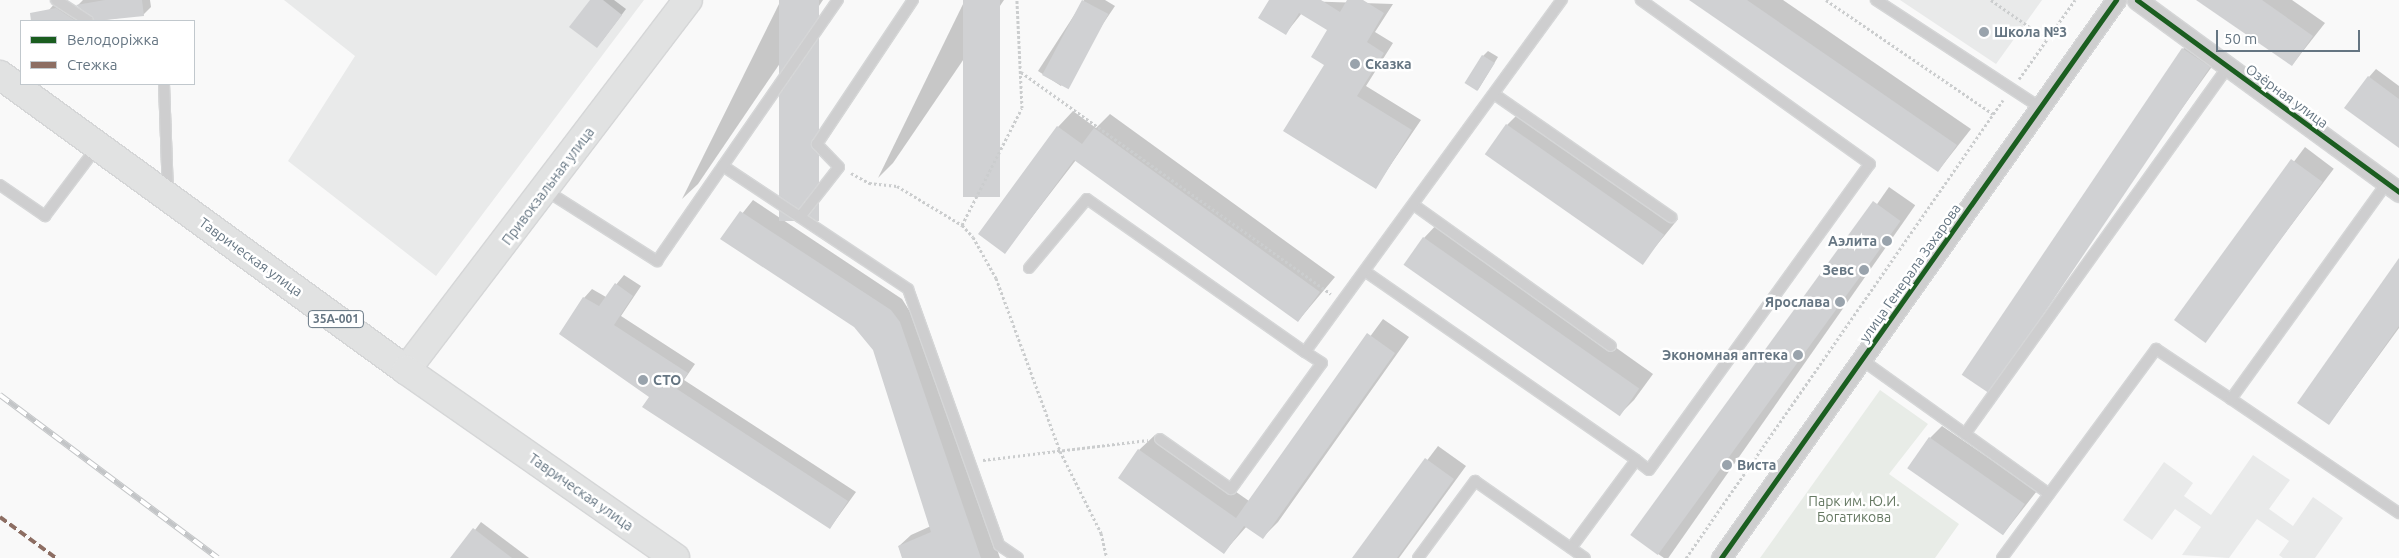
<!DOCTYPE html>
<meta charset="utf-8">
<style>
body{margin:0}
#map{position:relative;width:2399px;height:558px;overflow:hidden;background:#f9f9f9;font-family:Ubuntu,sans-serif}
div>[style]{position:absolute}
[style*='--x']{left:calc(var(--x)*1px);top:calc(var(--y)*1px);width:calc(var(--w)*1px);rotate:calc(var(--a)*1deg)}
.built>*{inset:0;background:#e9eaea}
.green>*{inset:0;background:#e8ece7}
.shadow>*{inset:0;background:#0003;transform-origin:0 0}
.building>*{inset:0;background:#d0d1d3;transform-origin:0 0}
.path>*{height:3px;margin-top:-1.5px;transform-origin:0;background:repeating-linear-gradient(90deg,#cbcdce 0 2.5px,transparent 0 5px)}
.roads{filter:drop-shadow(1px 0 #d5d6d7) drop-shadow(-1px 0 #d5d6d7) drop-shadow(0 1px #d5d6d7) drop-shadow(0 -1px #d5d6d7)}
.lane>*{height:10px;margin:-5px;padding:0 5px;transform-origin:5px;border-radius:5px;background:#cececf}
.street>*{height:19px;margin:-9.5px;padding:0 9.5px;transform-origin:9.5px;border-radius:9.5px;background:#cececf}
.secondary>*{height:28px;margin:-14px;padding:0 14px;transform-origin:14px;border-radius:14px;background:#e1e2e2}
.highway>*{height:28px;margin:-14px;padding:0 14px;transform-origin:14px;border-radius:14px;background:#e1e2e2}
.rail>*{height:5.5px;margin-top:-2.75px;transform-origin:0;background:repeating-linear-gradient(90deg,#fff 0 11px,#c3c5c7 0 22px);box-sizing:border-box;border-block:1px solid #c3c5c7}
.quiet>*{height:4px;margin-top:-2px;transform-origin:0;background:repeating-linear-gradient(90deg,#8d6e63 0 8px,transparent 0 12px)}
.cycleway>*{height:5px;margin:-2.5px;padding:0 2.5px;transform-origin:2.5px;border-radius:2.5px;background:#1b5e20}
.dots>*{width:14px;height:14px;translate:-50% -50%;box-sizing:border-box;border:2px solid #fff;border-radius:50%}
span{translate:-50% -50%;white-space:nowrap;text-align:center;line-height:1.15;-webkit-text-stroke:5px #fff;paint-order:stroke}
.shield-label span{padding:1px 4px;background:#fff;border:1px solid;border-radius:4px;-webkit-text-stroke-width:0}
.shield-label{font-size:12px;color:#657582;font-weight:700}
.poi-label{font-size:14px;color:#657582;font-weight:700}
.left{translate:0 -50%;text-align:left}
.right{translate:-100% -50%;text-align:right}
.street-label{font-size:14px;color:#657582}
.park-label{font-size:14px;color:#677a64}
.legend{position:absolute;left:20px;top:20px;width:175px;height:65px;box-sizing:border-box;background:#fff;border:1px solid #c1c8cd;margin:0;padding:6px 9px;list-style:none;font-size:15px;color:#657582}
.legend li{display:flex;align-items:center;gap:10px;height:25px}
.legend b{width:25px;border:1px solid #c1c8cd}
.scale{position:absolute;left:2216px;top:30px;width:144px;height:22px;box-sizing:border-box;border:2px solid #657582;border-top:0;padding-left:6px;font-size:15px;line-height:18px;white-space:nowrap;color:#657582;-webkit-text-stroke:4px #fff;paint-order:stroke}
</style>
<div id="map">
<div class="built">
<i style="clip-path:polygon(284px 0,644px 0,436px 276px,288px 161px,355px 56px)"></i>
<i style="clip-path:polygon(1900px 0,2042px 0,1996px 64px)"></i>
<i style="clip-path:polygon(2253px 455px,2290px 480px,2269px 509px,2293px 526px,2313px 497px,2343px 518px,2315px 558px,2283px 558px,2279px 555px,2289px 541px,2257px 519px,2229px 558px,2182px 555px,2201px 527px,2175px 509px,2152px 540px,2123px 520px,2164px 462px,2193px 483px,2184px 496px,2211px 515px)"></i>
</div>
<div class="green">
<i style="clip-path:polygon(1880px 390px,1928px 424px,1889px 474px,1959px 524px,1935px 558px,1760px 558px)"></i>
</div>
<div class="shadow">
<i style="clip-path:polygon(83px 0,150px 0,151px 7px,143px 15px,95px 21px,93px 15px,78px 5px)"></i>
<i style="clip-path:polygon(591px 0,614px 0,626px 9px,602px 41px)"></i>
<i style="clip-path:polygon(781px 0,823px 0,698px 184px,682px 199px)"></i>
<i style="clip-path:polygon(965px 0,1004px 0,893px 163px,878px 178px)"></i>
<i style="clip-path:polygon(1084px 0,1105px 0,1115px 6px,1061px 86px,1038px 71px)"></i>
<i style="clip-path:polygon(1271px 0,1393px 4px,1375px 32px,1393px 43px,1366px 86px,1421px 120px,1375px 188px,1326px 65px,1329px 30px,1302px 13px,1286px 33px)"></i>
<i style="clip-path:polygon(1691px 0,1783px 0,1971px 129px,1938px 171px)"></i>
<i style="clip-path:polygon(2199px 0,2292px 0,2325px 23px,2292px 65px)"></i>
<i style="clip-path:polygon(55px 3px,87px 21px,60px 21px,49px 10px)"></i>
<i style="clip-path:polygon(2196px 36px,2221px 54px,1982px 387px,2183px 49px)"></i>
<i style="clip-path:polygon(1488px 51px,1498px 57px,1478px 90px,1483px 56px)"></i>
<i style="clip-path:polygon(2376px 69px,2399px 86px,2399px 147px,2369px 77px)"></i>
<i style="clip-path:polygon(1522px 110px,1678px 219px,1643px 262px,1507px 125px)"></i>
<i style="clip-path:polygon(1073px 111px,1096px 128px,1110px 114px,1335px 277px,1298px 321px,1076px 160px,1005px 252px,1058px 127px)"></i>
<i style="left:2305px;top:147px;width:36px;height:215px;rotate:37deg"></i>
<i style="left:1889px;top:187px;width:32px;height:433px;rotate:35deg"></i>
<i style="clip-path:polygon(753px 200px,902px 299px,919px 326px,1000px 558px,903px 558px,899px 546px,911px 535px,931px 526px,875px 349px,855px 326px,722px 239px)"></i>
<i style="clip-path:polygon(1439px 222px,1653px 374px,1634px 400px,1619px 415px,1424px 238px)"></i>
<i style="clip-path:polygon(2399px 260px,2399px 328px,2329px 424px)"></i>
<i style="clip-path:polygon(624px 275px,641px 286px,621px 316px,695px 364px,684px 380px,856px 492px,830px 528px,651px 396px,584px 298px,592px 289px,606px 297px)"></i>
<i style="clip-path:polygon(1383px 319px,1409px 337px,1278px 522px,1263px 537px,1247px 526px,1224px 552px,1139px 450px,1155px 435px,1249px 501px)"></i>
<i style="clip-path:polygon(1942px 426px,2037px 491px,2004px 533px,1930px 438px)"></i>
<i style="clip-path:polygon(1438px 446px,1466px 466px,1399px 558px,1353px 558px)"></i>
<i style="clip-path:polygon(481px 522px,529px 558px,454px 558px)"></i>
</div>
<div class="building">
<i style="clip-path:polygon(105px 0,142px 0,144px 16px,95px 21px,76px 5px)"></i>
<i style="clip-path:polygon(590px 0,603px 0,622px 15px,597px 48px,569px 27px)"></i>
<i style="left:779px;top:0;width:40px;height:221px"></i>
<i style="left:963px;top:0;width:37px;height:197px"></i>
<i style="left:1082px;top:0;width:30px;height:85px;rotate:28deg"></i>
<i style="clip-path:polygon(1269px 0,1321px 0,1340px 12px,1347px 0,1363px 0,1384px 13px,1367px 42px,1384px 53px,1357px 96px,1412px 130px,1376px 189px,1283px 131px,1324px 65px,1311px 57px,1327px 30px,1299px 13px,1286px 35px,1258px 18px)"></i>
<i style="clip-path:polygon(1689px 0,1747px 0,1957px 145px,1938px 172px)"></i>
<i style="clip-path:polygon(2196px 0,2262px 0,2313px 36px,2292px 66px)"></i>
<i style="clip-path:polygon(56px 8px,76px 21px,31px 21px,30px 13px)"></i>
<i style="left:2182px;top:48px;width:34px;height:394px;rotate:34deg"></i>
<i style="left:1482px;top:55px;width:15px;height:33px;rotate:32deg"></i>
<i style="clip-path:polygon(2368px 76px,2399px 99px,2399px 148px,2344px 108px)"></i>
<i style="left:1506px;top:124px;width:193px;height:37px;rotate:35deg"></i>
<i style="clip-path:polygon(1057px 126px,1082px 144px,1094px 128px,1320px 292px,1298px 322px,1074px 160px,1005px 254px,978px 234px)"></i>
<i style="left:2291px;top:159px;width:39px;height:199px;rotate:36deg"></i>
<i style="left:1873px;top:201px;width:34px;height:413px;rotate:36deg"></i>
<i style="clip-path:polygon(740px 211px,891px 310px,900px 322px,981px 558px,902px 558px,898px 546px,931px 532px,873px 350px,854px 327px,720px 239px)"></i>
<i style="left:1423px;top:237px;width:264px;height:34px;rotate:35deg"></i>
<i style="clip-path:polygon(2399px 258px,2399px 326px,2329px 425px,2297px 403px)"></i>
<i style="clip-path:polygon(615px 283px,633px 296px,614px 325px,688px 373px,677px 389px,848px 501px,830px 529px,642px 407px,649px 397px,559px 334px,583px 297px,599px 306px)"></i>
<i style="clip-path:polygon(1367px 333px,1395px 353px,1263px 539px,1244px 526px,1224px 554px,1118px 478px,1138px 449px,1236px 518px)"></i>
<i style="left:1929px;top:437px;width:117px;height:38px;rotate:35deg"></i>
<i style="clip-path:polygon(1425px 458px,1454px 479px,1397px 558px,1352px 558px)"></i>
<i style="clip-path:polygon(473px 528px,512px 558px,450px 558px)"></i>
</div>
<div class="path">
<i style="--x:1826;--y:0;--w:202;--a:34.3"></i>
<i style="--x:1991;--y:0;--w:68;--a:34.9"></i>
<i style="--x:1021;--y:72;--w:381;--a:35.6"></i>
<i style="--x:2019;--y:79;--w:97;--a:-54.7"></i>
<i style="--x:851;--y:173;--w:21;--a:29"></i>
<i style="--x:869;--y:183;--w:28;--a:6"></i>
<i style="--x:897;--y:186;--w:76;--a:31"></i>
<i style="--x:962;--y:225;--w:16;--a:47"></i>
<i style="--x:973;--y:237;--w:47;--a:60.7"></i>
<i style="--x:996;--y:278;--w:184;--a:69.7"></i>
<i style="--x:1060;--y:451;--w:92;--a:63.4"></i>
<i style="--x:1101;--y:533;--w:26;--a:77"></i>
<i style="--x:962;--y:225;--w:131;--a:-62.9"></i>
<i style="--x:1022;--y:108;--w:108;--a:-92.7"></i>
<i style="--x:983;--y:460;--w:166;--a:-6.9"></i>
<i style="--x:1686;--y:558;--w:557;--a:-55.31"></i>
</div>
<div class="roads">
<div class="lane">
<i style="--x:56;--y:0;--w:38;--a:33"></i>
<i style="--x:1876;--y:0;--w:197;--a:33.2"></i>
<i style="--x:164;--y:84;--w:109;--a:87.9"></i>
<i style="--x:1494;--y:94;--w:216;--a:34.8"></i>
<i style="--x:723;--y:166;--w:222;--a:33.6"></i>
<i style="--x:908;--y:289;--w:272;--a:70.4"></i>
<i style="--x:999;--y:545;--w:23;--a:34"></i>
<i style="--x:0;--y:185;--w:55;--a:34.6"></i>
<i style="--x:45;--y:216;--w:86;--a:-53"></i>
<i style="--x:545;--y:190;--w:133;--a:32.4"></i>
<i style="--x:657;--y:261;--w:318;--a:-55.3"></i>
<i style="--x:1414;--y:205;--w:242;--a:35.6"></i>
<i style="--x:800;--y:217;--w:63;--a:-52"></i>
<i style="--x:839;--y:167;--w:32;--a:-134"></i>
<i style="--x:817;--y:144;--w:173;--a:-56.3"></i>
<i style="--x:1029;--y:268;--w:90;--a:-50"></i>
<i style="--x:1087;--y:199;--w:266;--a:35.1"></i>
<i style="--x:1366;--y:272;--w:329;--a:34.8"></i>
<i style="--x:1862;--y:360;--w:230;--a:35.6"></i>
<i style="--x:2231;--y:399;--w:203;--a:34.2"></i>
<i style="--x:1965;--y:434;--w:452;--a:-54.4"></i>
<i style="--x:1160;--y:439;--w:87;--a:35.2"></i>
<i style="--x:1231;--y:489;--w:155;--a:-54.2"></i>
<i style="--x:1322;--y:363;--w:20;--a:-147"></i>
<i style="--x:1305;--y:352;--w:436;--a:-53.9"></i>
<i style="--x:1571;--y:548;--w:109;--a:-53.5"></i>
<i style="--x:1636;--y:460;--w:16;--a:38"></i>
<i style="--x:1649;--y:470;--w:377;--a:-54.2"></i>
<i style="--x:1870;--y:164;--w:282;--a:-144.4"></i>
<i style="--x:1418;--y:558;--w:96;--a:-53.5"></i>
<i style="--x:1475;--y:481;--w:134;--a:35"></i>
<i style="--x:2002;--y:558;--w:260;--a:-53.6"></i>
<i style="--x:2156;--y:349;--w:90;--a:33.7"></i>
<i style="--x:2231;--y:399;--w:266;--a:-54.2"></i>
</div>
<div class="street">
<i style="--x:2137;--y:0;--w:325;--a:36.2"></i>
<i style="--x:1721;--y:558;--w:684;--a:-54.71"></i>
</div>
<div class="secondary">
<i style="--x:406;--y:370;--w:465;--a:-52.7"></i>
</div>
<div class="highway">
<i style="--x:0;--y:75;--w:502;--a:36"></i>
<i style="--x:406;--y:370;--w:328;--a:34.9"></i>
</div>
</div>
<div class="rail">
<i style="--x:0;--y:395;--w:272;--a:36.8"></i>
</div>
<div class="quiet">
<i style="--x:0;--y:517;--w:69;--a:36.2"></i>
</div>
<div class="cycleway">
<i style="--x:2137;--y:0;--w:325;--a:36.2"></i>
<i style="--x:1721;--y:558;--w:684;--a:-54.71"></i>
</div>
<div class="dots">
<i style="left:1984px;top:32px;background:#99a3ac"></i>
<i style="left:1355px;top:64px;background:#99a3ac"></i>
<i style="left:1887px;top:241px;background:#99a3ac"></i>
<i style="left:1864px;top:270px;background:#99a3ac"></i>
<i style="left:1840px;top:302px;background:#99a3ac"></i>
<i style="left:1798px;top:355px;background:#99a3ac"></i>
<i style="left:643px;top:380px;background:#99a3ac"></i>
<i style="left:1727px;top:465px;background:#99a3ac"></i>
</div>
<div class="shield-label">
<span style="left:336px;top:319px">35А-001</span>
</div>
<div class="poi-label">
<span class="left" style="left:1994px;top:32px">Школа №3</span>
<span class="left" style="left:1365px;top:64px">Сказка</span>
<span class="right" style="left:1877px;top:241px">Аэлита</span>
<span class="right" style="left:1854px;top:270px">Зевс</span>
<span class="right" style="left:1830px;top:302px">Ярослава</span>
<span class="right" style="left:1788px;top:355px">Экономная аптека</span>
<span class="left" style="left:653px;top:380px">СТО</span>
<span class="left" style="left:1737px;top:465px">Виста</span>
</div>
<div class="street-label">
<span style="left:2287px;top:96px;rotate:36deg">Озёрная улица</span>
<span style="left:548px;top:186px;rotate:-53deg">Привокзальная улица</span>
<span style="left:251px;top:257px;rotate:36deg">Таврическая улица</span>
<span style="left:1910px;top:273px;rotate:-55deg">улица Генерала Захарова</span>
<span style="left:581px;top:492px;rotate:35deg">Таврическая улица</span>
</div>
<div class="park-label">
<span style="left:1854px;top:509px">Парк им. Ю.И.<br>Богатикова</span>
</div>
<ul class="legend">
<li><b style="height:6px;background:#1b5e20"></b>Велодоріжка</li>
<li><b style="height:6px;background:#8d6e63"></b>Стежка</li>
</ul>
<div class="scale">50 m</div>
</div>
